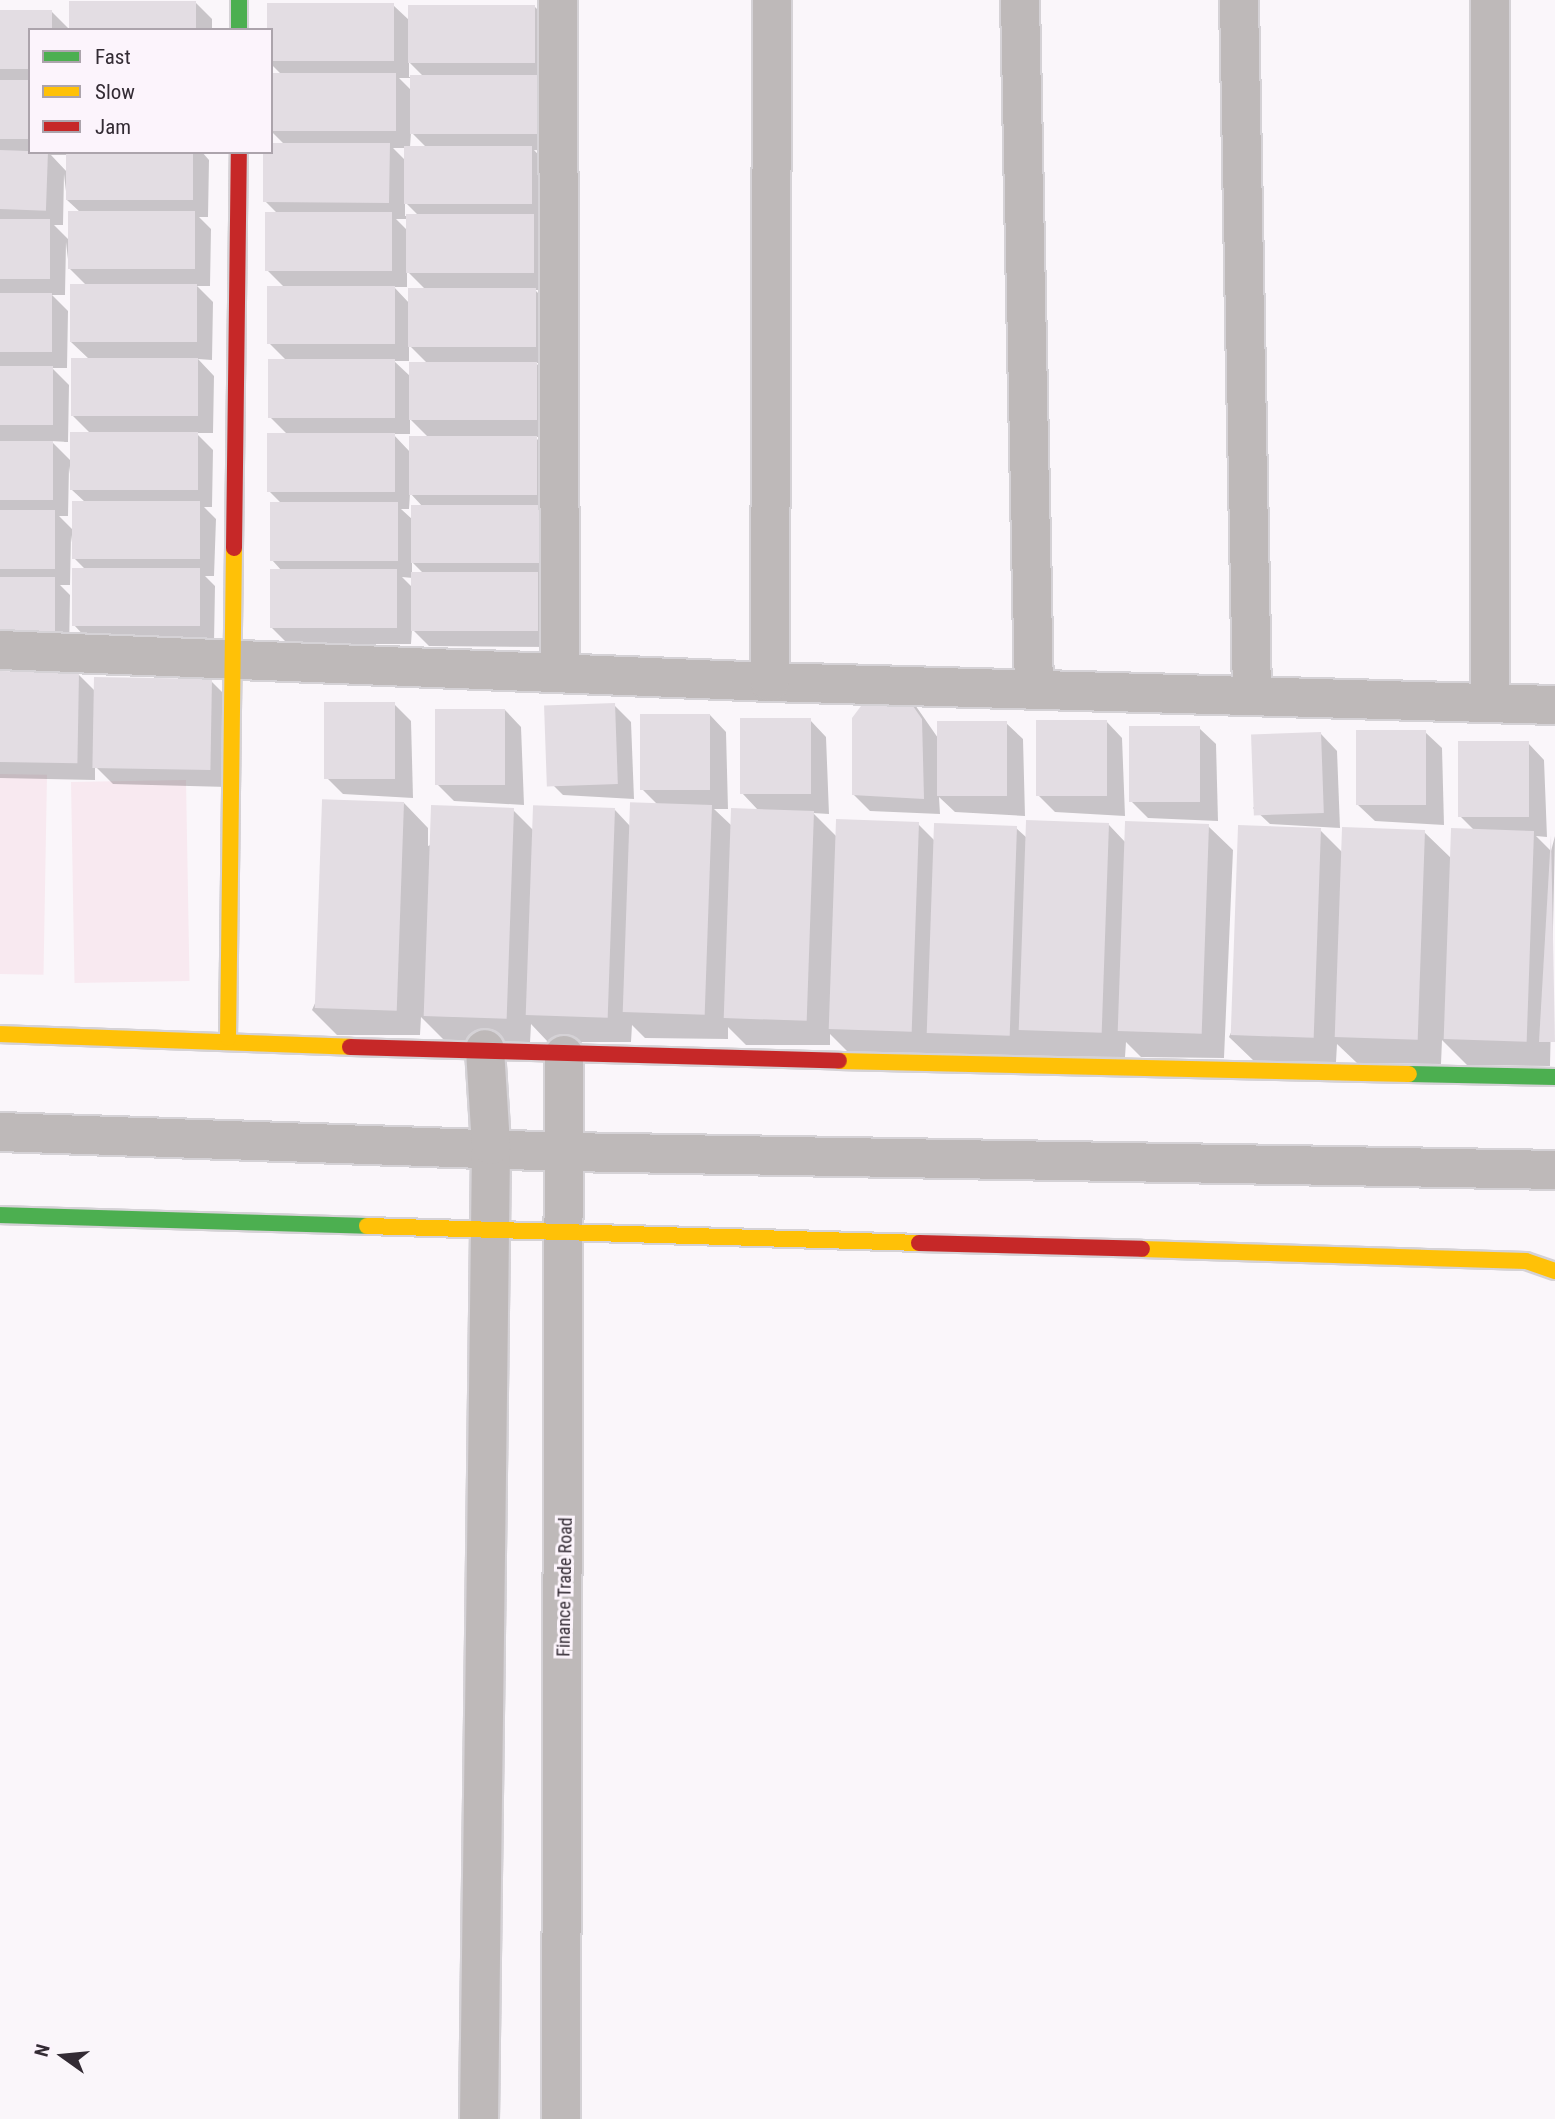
<!DOCTYPE html>
<style>
body{margin:0}
#map{position:relative;width:1555px;height:2119px;overflow:hidden;background:#faf6fa;font-family:"Roboto Condensed",sans-serif}
div>[style]{position:absolute}
[style*='--x']{left:calc(var(--x)*1px);top:calc(var(--y)*1px);width:calc(var(--w)*1px);rotate:calc(var(--a)*1deg)}
.commercial>*{inset:0;background:#f8e9f0;transform-origin:0 0}
.shadow>*{inset:0;background:#0003}
.building>*{inset:0;background:#e3dde3;transform-origin:0 0}
.roads{filter:drop-shadow(2px 0 #d5d2d6) drop-shadow(-2px 0 #d5d2d6) drop-shadow(0 2px #d5d2d6) drop-shadow(0 -2px #d5d2d6)}
.street>*{height:38px;margin:-19px;padding:0 19px;transform-origin:19px;border-radius:19px;background:#beb9b9}
.fast>*{height:16px;margin:-8px;padding:0 8px;transform-origin:8px;border-radius:8px;background:#4caf50}
.slow>*{height:16px;margin:-8px;padding:0 8px;transform-origin:8px;border-radius:8px;background:#ffc107}
.jam>*{height:16px;margin:-8px;padding:0 8px;transform-origin:8px;border-radius:8px;background:#c62828}
span{translate:-50% -50%;white-space:nowrap;text-align:center;line-height:1.15;-webkit-text-stroke:6px #fcf4fc;paint-order:stroke}
.street-label{font-size:18px;color:#332b34}
.legend{position:absolute;left:28px;top:28px;width:245px;height:126px;box-sizing:border-box;background:#fcf4fc;border:2px solid #aca4ac;margin:0;padding:9px 12px;list-style:none;font-size:21px;color:#332b34}
.legend li{display:flex;align-items:center;gap:14px;height:35px}
.legend b{width:35px;border:2px solid #aca4ac}
.north{position:absolute;left:28px;top:2021px;width:70px;height:70px;-webkit-text-stroke:5px #fcf4fc;paint-order:stroke;rotate:285deg;font-size:19px;font-weight:700;line-height:28px;text-align:center;color:#332b34}
.north::after{content:'';display:block;margin:auto;width:24px;height:32px;background:#332b34;clip-path:polygon(50% 0,100% 100%,50% 72%,0 100%)}
</style>
<div id="map">
<div class="commercial">
<i style="left:0;top:774px;width:47px;height:200px;rotate:1deg"></i>
<i style="left:186px;top:780px;width:201px;height:115px;rotate:89deg"></i>
</div>
<div class="shadow">
<i style="clip-path:polygon(196px 3px,212px 19px,212px 30px,71px 30px)"></i>
<i style="clip-path:polygon(evenodd,268px 5px,393px 5px,410px 21px,535px 7px,551px 23px,552px 151px,534px 150px,547px 164px,546px 221px,538px 221px,550px 233px,548px 290px,535px 290px,552px 307px,550px 363px,536px 363px,552px 380px,551px 437px,535px 437px,552px 454px,553px 647px,429px 646px,412px 629px,411px 644px,288px 644px,271px 627px,282px 571px,272px 560px,282px 504px,269px 491px,288px 435px,270px 417px,287px 361px,269px 343px,284px 287px,267px 270px,278px 214px,265px 201px,271px 152px,285px 145px,271px 131px,271px 75px,282px 75px,271px 64px,268px 5px,409px 62px,424px 77px,409px 77px,409px 62px,268px 5px,399px 78px,412px 78px,412px 91px,399px 78px,268px 5px,411px 132px,426px 147px,410px 147px,411px 132px,268px 5px,393px 148px,406px 148px,406px 161px,393px 148px,268px 5px,405px 202px,419px 216px,405px 216px,405px 202px,268px 5px,396px 219px,408px 219px,408px 231px,396px 219px,268px 5px,407px 271px,426px 290px,410px 304px,394px 287px,407px 287px,407px 271px,268px 5px,409px 345px,428px 364px,411px 377px,394px 361px,409px 361px,409px 345px,268px 5px,410px 419px,429px 438px,410px 452px,393px 434px,410px 434px,410px 419px,268px 5px,410px 493px,423px 507px,413px 520px,401px 509px,409px 509px,410px 493px,268px 5px,412px 562px,424px 574px,412px 574px,412px 562px,268px 5px,402px 577px,413px 578px,413px 588px,402px 577px)"></i>
<i style="clip-path:polygon(evenodd,0 11px,51px 11px,70px 30px,30px 30px,30px 152px,202px 152px,209px 160px,208px 217px,199px 217px,211px 229px,210px 286px,197px 286px,213px 302px,212px 360px,198px 359px,214px 376px,213px 433px,196px 433px,213px 450px,212px 507px,204px 507px,216px 519px,214px 576px,205px 576px,215px 586px,214px 643px,90px 642px,74px 625px,85px 569px,74px 558px,71px 535px,70px 585px,60px 585px,70px 595px,69px 652px,0 651px,0 11px,51px 155px,67px 155px,67px 172px,51px 155px,0 11px,64px 174px,67px 200px,80px 212px,69px 240px,54px 225px,63px 225px,64px 174px,0 11px,66px 242px,69px 268px,87px 286px,71px 342px,89px 359px,72px 415px,91px 434px,72px 462px,51px 441px,68px 442px,69px 385px,52px 368px,67px 368px,68px 311px,52px 295px,65px 295px,66px 242px,0 11px,69px 466px,72px 490px,85px 502px,74px 531px,59px 516px,68px 516px,69px 466px)"></i>
<i style="clip-path:polygon(0 673px,79px 675px,96px 692px,211px 681px,228px 698px,228px 787px,113px 784px,95px 766px,95px 780px,0 778px)"></i>
<i style="clip-path:polygon(904px 689px,938px 738px,1006px 723px,1023px 739px,1025px 816px,955px 812px,939px 797px,940px 814px,870px 811px,853px 794px)"></i>
<i style="clip-path:polygon(394px 704px,411px 721px,413px 798px,343px 794px,327px 778px)"></i>
<i style="clip-path:polygon(614px 705px,631px 722px,634px 799px,563px 795px,547px 779px)"></i>
<i style="clip-path:polygon(505px 710px,521px 727px,524px 805px,454px 801px,437px 784px)"></i>
<i style="clip-path:polygon(710px 715px,726px 732px,728px 809px,714px 809px,732px 826px,780px 814px,758px 810px,742px 793px,810px 720px,826px 737px,829px 814px,813px 813px,837px 837px,918px 824px,935px 841px,1016px 828px,1027px 838px,1109px 825px,1126px 843px,1208px 826px,1233px 850px,1224px 1058px,1141px 1057px,1126px 1042px,1125px 1057px,851px 1055px,830px 1034px,830px 1045px,746px 1045px,728px 1027px,728px 1039px,645px 1038px,632px 1025px,631px 1042px,548px 1042px,531px 1024px,530px 1043px,446px 1042px,421px 1017px,420px 1035px,337px 1035px,312px 1010px,404px 803px,428px 828px,428px 846px,513px 810px,533px 830px,615px 810px,630px 826px,661px 808px,642px 789px)"></i>
<i style="clip-path:polygon(1106px 721px,1122px 738px,1125px 816px,1055px 812px,1038px 795px)"></i>
<i style="clip-path:polygon(1199px 728px,1216px 744px,1218px 821px,1148px 818px,1131px 801px)"></i>
<i style="clip-path:polygon(1425px 732px,1442px 748px,1444px 825px,1375px 821px,1358px 805px)"></i>
<i style="clip-path:polygon(1321px 734px,1337px 751px,1340px 828px,1270px 824px,1253px 808px)"></i>
<i style="clip-path:polygon(1528px 743px,1544px 760px,1547px 837px,1536px 836px,1551px 851px,1555px 836px,1550px 1066px,1467px 1065px,1442px 1040px,1441px 1064px,1357px 1063px,1337px 1044px,1336px 1062px,1254px 1061px,1229px 1037px,1320px 830px,1342px 852px,1424px 832px,1452px 859px,1479px 835px,1460px 816px)"></i>
</div>
<div class="building">
<i style="left:69px;top:1px;width:127px;height:29px"></i>
<i style="left:267px;top:3px;width:127px;height:58px"></i>
<i style="left:408px;top:5px;width:127px;height:58px"></i>
<i style="clip-path:polygon(0 10px,52px 10px,52px 30px,30px 30px,30px 69px,0 69px)"></i>
<i style="left:271px;top:73px;width:125px;height:58px"></i>
<i style="left:410px;top:75px;width:127px;height:59px"></i>
<i style="left:0;top:80px;width:30px;height:59px"></i>
<i style="clip-path:polygon(271px 143px,390px 143px,389px 203px,263px 202px,263px 152px,271px 152px)"></i>
<i style="left:404px;top:146px;width:128px;height:58px"></i>
<i style="left:0;top:150px;width:48px;height:59px;rotate:2deg"></i>
<i style="left:66px;top:152px;width:127px;height:48px"></i>
<i style="left:68px;top:211px;width:127px;height:58px"></i>
<i style="left:265px;top:212px;width:127px;height:59px"></i>
<i style="left:406px;top:214px;width:128px;height:59px"></i>
<i style="left:0;top:219px;width:50px;height:60px"></i>
<i style="left:70px;top:284px;width:127px;height:58px"></i>
<i style="left:267px;top:286px;width:128px;height:58px"></i>
<i style="left:408px;top:288px;width:128px;height:59px"></i>
<i style="left:0;top:293px;width:52px;height:59px"></i>
<i style="left:71px;top:358px;width:127px;height:58px"></i>
<i style="left:268px;top:359px;width:127px;height:59px"></i>
<i style="left:409px;top:362px;width:128px;height:58px"></i>
<i style="left:0;top:366px;width:53px;height:59px"></i>
<i style="left:70px;top:432px;width:128px;height:58px"></i>
<i style="left:267px;top:433px;width:128px;height:59px"></i>
<i style="left:409px;top:436px;width:128px;height:59px"></i>
<i style="left:0;top:441px;width:53px;height:59px"></i>
<i style="left:72px;top:501px;width:128px;height:58px"></i>
<i style="left:270px;top:502px;width:128px;height:59px"></i>
<i style="left:411px;top:505px;width:128px;height:58px"></i>
<i style="left:0;top:510px;width:55px;height:59px"></i>
<i style="left:72px;top:568px;width:128px;height:58px"></i>
<i style="left:270px;top:569px;width:127px;height:59px"></i>
<i style="left:411px;top:572px;width:127px;height:59px"></i>
<i style="left:0;top:577px;width:55px;height:59px"></i>
<i style="clip-path:polygon(888px 670px,922px 719px,924px 799px,852px 795px,852px 718px)"></i>
<i style="left:0;top:671px;width:79px;height:91px;rotate:1deg"></i>
<i style="left:94px;top:677px;width:118px;height:91px;rotate:1deg"></i>
<i style="left:324px;top:702px;width:71px;height:77px"></i>
<i style="left:615px;top:703px;width:81px;height:71px;rotate:88deg"></i>
<i style="left:435px;top:709px;width:70px;height:76px"></i>
<i style="left:640px;top:714px;width:70px;height:76px"></i>
<i style="left:740px;top:718px;width:71px;height:76px"></i>
<i style="left:1036px;top:720px;width:71px;height:76px"></i>
<i style="left:937px;top:721px;width:70px;height:75px"></i>
<i style="left:1129px;top:726px;width:71px;height:76px"></i>
<i style="left:1356px;top:730px;width:70px;height:75px"></i>
<i style="left:1321px;top:732px;width:81px;height:70px;rotate:88deg"></i>
<i style="left:1458px;top:741px;width:71px;height:76px"></i>
<i style="left:404px;top:802px;width:209px;height:82px;rotate:92deg"></i>
<i style="left:712px;top:805px;width:210px;height:82px;rotate:92deg"></i>
<i style="left:514px;top:808px;width:211px;height:83px;rotate:92deg"></i>
<i style="left:615px;top:808px;width:210px;height:82px;rotate:92deg"></i>
<i style="left:814px;top:811px;width:210px;height:83px;rotate:92deg"></i>
<i style="left:919px;top:822px;width:210px;height:83px;rotate:92deg"></i>
<i style="left:1109px;top:823px;width:210px;height:83px;rotate:92deg"></i>
<i style="left:1209px;top:824px;width:210px;height:84px;rotate:92deg"></i>
<i style="left:1017px;top:826px;width:210px;height:83px;rotate:92deg"></i>
<i style="left:1321px;top:828px;width:210px;height:83px;rotate:92deg"></i>
<i style="left:1425px;top:830px;width:210px;height:83px;rotate:92deg"></i>
<i style="left:1534px;top:831px;width:211px;height:83px;rotate:92deg"></i>
<i style="clip-path:polygon(1551px 835px,1555px 1042px,1539px 1042px)"></i>
</div>
<div class="roads">
<div class="street">
<i style="--x:558;--y:0;--w:669;--a:89.83"></i>
<i style="--x:1020;--y:0;--w:690;--a:88.84"></i>
<i style="--x:1239;--y:0;--w:696;--a:88.93"></i>
<i style="--x:1490;--y:0;--w:703;--a:90"></i>
<i style="--x:0;--y:650;--w:771;--a:2.38"></i>
<i style="--x:770;--y:682;--w:785;--a:1.68"></i>
<i style="--x:770;--y:682;--w:682;--a:-89.83"></i>
<i style="--x:0;--y:1132;--w:567;--a:2.02"></i>
<i style="--x:567;--y:1152;--w:988;--a:1.04"></i>
<i style="--x:479;--y:2119;--w:974;--a:-89.29"></i>
<i style="--x:491;--y:1145;--w:96;--a:-93.6"></i>
<i style="--x:561;--y:2119;--w:1064;--a:-89.84"></i>
</div>
<div class="fast">
<i style="--x:239;--y:0;--w:30;--a:90"></i>
<i style="--x:1409;--y:1074;--w:146;--a:1.2"></i>
<i style="--x:0;--y:1215;--w:367;--a:1.7"></i>
</div>
<div class="slow">
<i style="--x:0;--y:1034;--w:350;--a:2.1"></i>
<i style="--x:228;--y:1038;--w:490;--a:-89.3"></i>
<i style="--x:839;--y:1061;--w:570;--a:1.31"></i>
<i style="--x:367;--y:1226;--w:552;--a:1.76"></i>
<i style="--x:1142;--y:1249;--w:384;--a:1.8"></i>
<i style="--x:1526;--y:1261;--w:31;--a:19"></i>
</div>
<div class="jam">
<i style="--x:234;--y:548;--w:396;--a:-89.3"></i>
<i style="--x:350;--y:1047;--w:489;--a:1.6"></i>
<i style="--x:919;--y:1243;--w:223;--a:1.5"></i>
</div>
</div>
<div class="street-label">
<span style="left:565px;top:1587px;rotate:-89deg">Finance Trade Road</span>
</div>
<ul class="legend">
<li><b style="height:9px;background:#4caf50"></b>Fast</li>
<li><b style="height:9px;background:#ffc107"></b>Slow</li>
<li><b style="height:9px;background:#c62828"></b>Jam</li>
</ul>
<div class="north">N</div>
</div>
